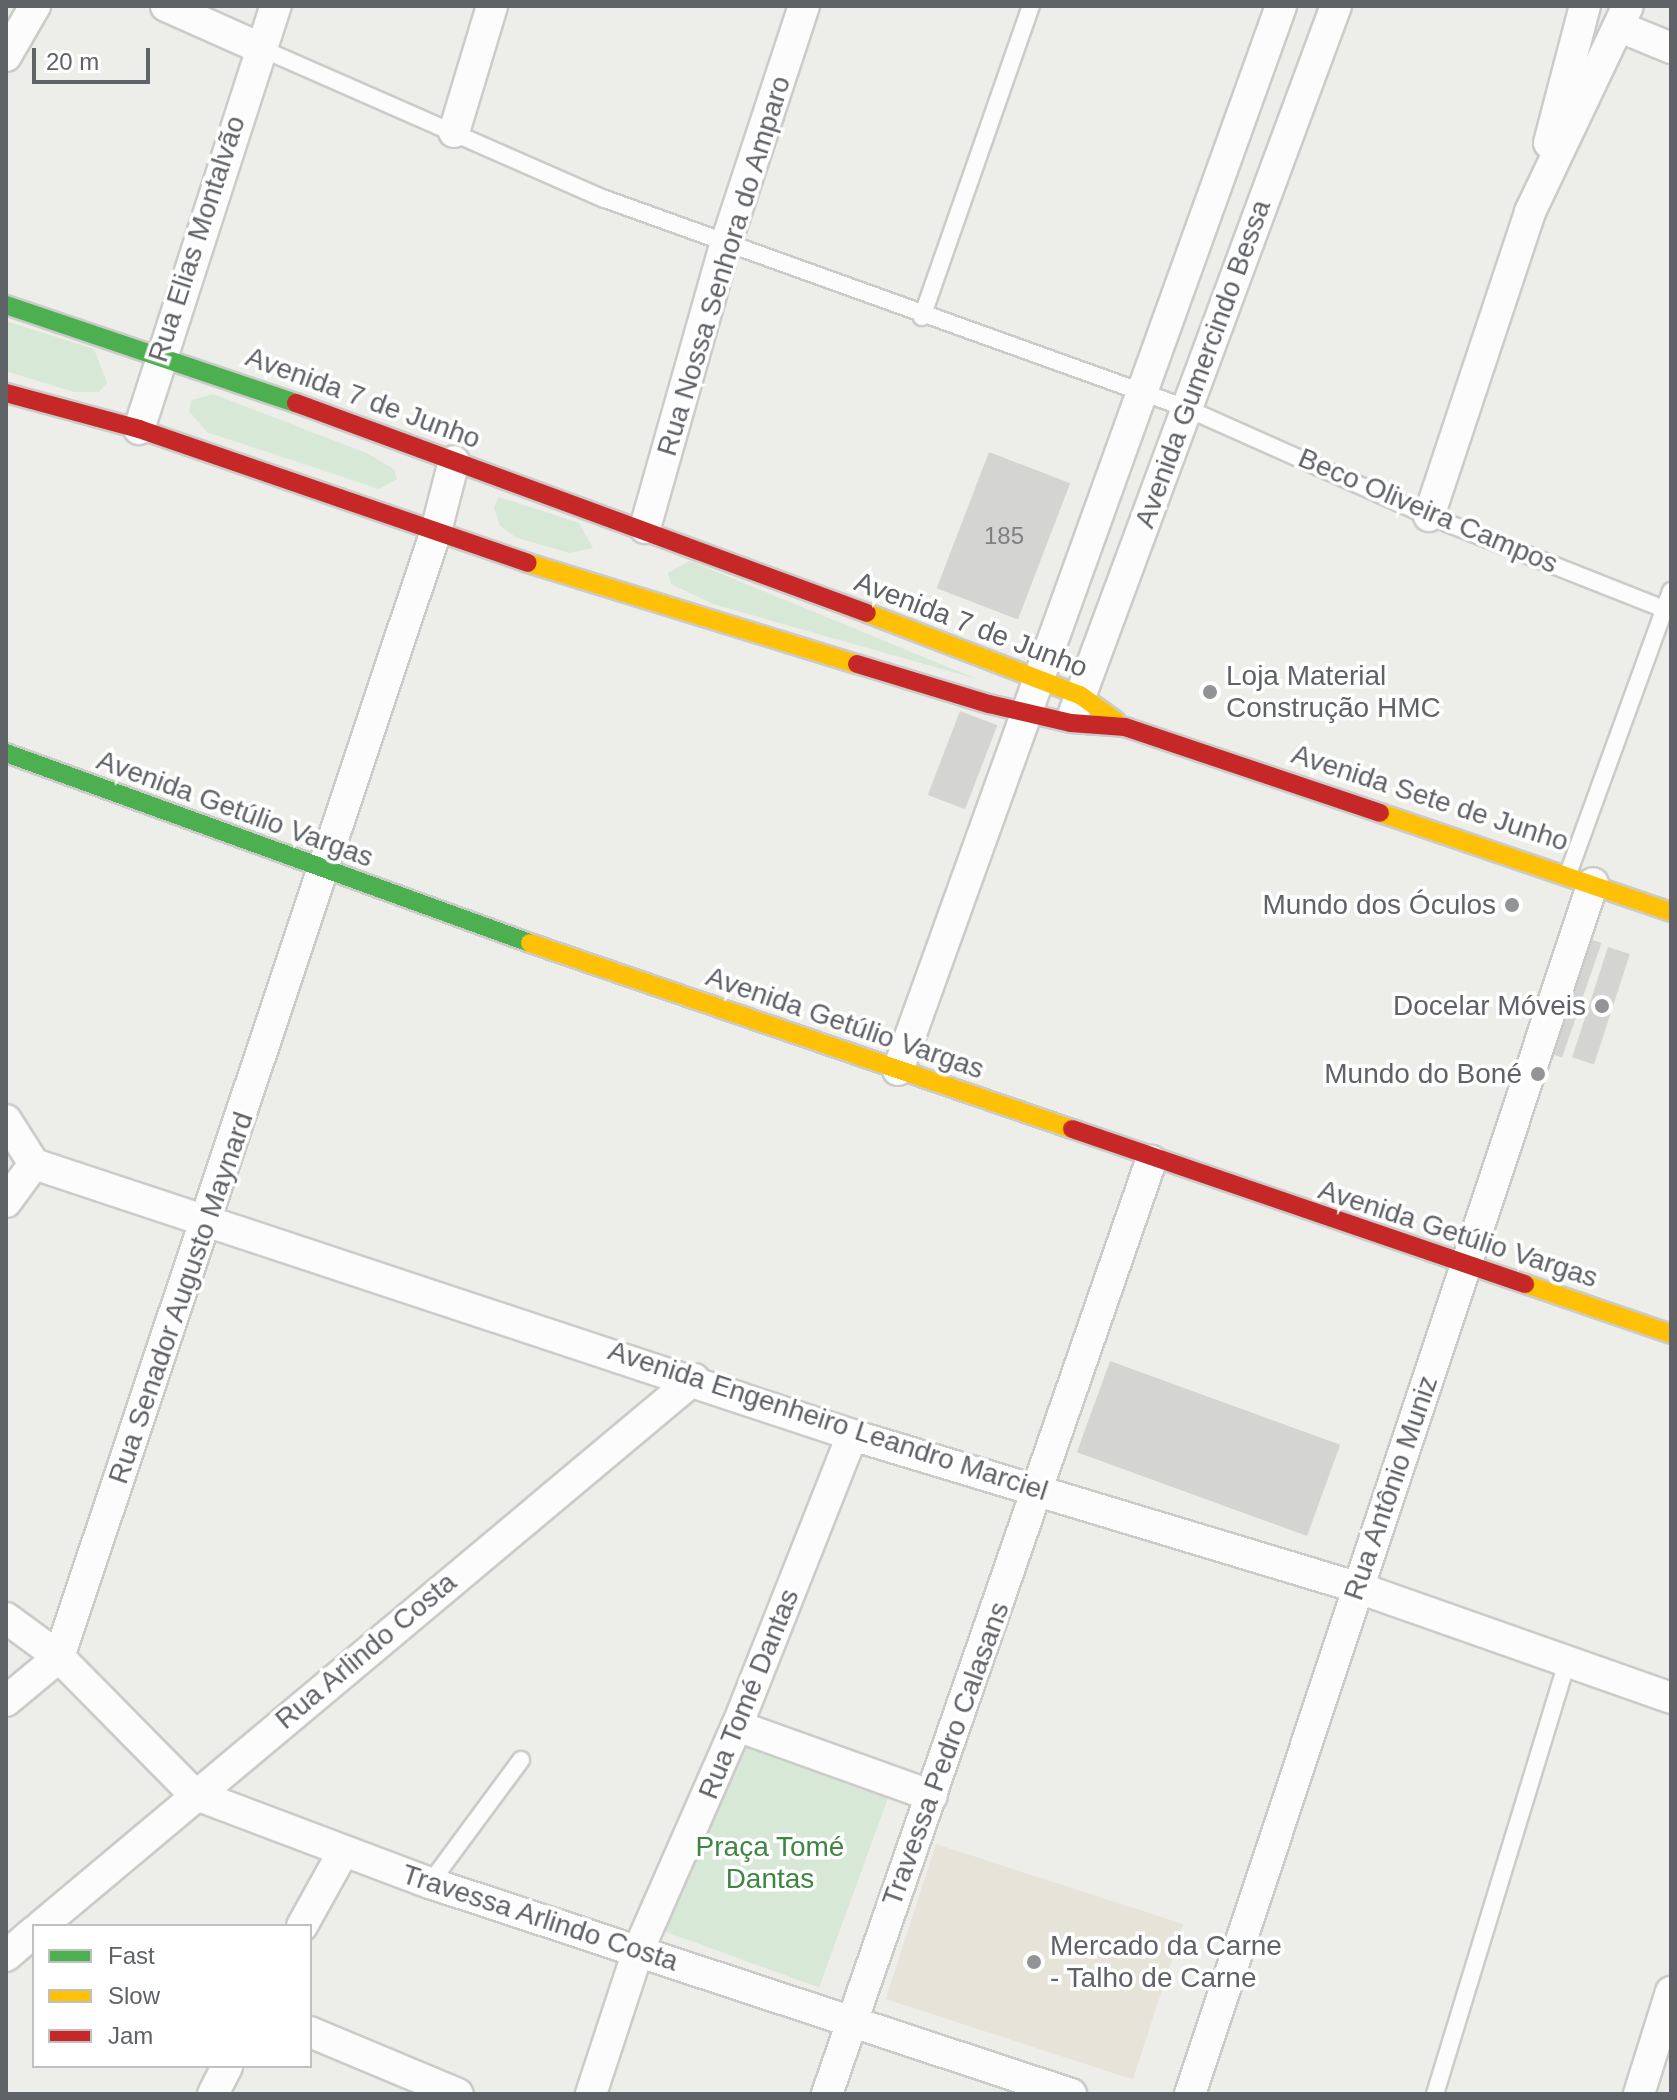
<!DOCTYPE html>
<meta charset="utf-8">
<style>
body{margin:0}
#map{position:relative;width:1677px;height:2100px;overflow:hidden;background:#edede9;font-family:Helvetica,sans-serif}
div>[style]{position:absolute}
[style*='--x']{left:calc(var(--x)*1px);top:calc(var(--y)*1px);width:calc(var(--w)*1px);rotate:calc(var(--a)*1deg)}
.commercial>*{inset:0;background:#e6e3d8;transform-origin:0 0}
.green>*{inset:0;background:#d8e8d6;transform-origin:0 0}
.building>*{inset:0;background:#d4d4d2;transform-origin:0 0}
.roads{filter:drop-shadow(2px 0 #cbcbca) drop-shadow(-2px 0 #cbcbca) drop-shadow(0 2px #cbcbca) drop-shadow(0 -2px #cbcbca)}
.lane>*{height:16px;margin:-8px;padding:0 8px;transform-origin:8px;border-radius:8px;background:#fcfcfc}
.street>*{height:30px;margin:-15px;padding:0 15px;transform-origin:15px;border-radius:15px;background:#fcfcfc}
.fast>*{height:18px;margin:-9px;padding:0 9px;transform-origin:9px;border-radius:9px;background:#4caf50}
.slow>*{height:18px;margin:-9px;padding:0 9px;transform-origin:9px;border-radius:9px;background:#ffc107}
.jam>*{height:18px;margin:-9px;padding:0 9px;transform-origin:9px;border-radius:9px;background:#c62828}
.dots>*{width:22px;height:22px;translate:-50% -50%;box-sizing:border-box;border:4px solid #fff;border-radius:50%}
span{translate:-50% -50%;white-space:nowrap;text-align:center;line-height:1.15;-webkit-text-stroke:7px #fff;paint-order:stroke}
.number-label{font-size:24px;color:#7e8082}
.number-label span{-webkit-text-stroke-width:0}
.street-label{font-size:28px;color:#5f6266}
.poi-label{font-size:28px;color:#5f6266}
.left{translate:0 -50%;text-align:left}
.right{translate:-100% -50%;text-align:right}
.park-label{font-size:28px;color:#3f8544}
.frame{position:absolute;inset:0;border:8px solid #5f6266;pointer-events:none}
.legend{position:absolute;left:32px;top:1924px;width:280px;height:144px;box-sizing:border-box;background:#fff;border:2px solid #bfc0c2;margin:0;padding:10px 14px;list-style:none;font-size:24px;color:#5f6266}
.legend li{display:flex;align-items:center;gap:16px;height:40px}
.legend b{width:40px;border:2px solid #bfc0c2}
.scale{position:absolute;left:32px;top:48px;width:118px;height:36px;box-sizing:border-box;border:4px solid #5f6266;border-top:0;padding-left:10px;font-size:24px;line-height:28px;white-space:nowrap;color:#5f6266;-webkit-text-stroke:6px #fff;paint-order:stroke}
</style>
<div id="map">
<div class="commercial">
<i style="left:936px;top:1844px;width:260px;height:163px;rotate:18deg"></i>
</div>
<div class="green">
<i style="clip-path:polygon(6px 321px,94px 349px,107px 383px,99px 392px,74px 392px,6px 371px)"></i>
<i style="clip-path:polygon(213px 394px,366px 453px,394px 469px,397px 479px,379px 489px,207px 432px,189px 411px,192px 400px)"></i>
<i style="clip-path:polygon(499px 497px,579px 523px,593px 548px,570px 553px,517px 538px,500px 526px,494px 507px)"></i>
<i style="clip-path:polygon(690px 561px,977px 679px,713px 604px,671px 584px,668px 573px)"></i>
<i style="left:724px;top:1737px;width:175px;height:203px;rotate:20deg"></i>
</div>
<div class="building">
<i style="left:989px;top:452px;width:87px;height:146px;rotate:21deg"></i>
<i style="left:960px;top:711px;width:40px;height:90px;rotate:21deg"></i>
<i style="left:1575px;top:934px;width:28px;height:121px;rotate:19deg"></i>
<i style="left:1608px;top:947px;width:23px;height:116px;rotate:18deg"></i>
<i style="left:1110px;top:1361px;width:245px;height:97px;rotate:20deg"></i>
</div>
<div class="roads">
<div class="lane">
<i style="--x:258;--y:47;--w:379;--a:23.7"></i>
<i style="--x:605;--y:199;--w:617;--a:19.78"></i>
<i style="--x:1186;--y:408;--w:266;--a:24"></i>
<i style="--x:1429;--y:516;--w:260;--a:21.6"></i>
<i style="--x:922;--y:317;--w:330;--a:-70.7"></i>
<i style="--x:1568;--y:874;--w:301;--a:-70"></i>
<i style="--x:430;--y:1883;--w:153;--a:-53.5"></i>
<i style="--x:1435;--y:2094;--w:455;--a:-73"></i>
</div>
<div class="street">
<i style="--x:166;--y:6;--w:101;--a:24"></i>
<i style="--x:1620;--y:27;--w:55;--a:22.4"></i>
<i style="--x:6;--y:56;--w:58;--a:-59.9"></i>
<i style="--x:454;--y:132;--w:132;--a:-73.2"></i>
<i style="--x:1549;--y:143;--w:142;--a:-75.3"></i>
<i style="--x:139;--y:429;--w:445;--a:-72.1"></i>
<i style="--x:1429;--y:516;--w:320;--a:-71.6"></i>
<i style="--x:1530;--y:212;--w:228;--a:-64.6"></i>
<i style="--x:645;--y:528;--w:293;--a:-74.2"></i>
<i style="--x:725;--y:246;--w:253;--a:-71.8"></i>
<i style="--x:1074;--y:713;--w:754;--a:-69.67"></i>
<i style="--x:898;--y:1070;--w:1131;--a:-70.2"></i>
<i style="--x:6;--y:1120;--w:52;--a:57.5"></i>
<i style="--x:34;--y:1164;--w:862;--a:18.33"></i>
<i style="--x:852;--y:1435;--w:526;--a:16.78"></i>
<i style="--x:1356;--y:1587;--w:334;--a:19.4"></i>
<i style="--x:6;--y:1202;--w:47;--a:-53.6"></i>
<i style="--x:6;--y:1618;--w:66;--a:36.3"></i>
<i style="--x:59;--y:1657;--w:192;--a:45.4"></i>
<i style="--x:194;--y:1794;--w:252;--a:20.7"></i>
<i style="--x:430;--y:1883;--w:675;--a:18.22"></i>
<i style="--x:6;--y:1701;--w:69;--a:-39.7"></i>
<i style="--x:59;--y:1657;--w:1187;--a:-71.49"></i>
<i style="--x:436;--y:531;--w:72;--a:-75.6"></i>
<i style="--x:737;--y:1726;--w:207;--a:19.7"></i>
<i style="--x:41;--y:1926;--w:852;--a:-39.95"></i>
<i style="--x:302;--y:1926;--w:85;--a:-61"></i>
<i style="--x:6;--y:1956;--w:37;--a:-41"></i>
<i style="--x:310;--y:2032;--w:160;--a:22.7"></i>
<i style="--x:213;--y:2094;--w:31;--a:-63"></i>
<i style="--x:591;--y:2094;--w:151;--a:-71.8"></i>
<i style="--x:638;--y:1951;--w:246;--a:-66.3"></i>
<i style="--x:737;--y:1726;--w:313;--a:-68.4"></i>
<i style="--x:827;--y:2094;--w:988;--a:-70.85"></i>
<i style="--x:1190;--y:2094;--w:1276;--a:-71.59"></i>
<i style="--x:1639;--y:2094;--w:107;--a:-72.6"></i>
</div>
<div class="fast">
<i style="--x:6;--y:305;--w:306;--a:18.7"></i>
<i style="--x:6;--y:753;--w:557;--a:19.93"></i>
</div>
<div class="slow">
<i style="--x:528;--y:563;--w:344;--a:17.1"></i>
<i style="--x:867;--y:613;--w:228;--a:21.1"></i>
<i style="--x:1080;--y:695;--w:44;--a:35.8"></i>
<i style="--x:1380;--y:813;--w:307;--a:18.8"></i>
<i style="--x:530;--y:943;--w:573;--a:18.94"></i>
<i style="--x:1525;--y:1284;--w:154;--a:18.9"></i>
</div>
<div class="jam">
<i style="--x:6;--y:393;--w:138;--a:15.1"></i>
<i style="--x:139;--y:429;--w:411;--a:19"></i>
<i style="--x:296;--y:403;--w:608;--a:20.19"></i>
<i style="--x:857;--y:664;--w:138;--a:16.9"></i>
<i style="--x:989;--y:704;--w:84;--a:13"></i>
<i style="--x:1071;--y:723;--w:54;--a:4.2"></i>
<i style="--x:1125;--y:727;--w:269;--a:18.6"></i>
<i style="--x:1072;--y:1129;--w:479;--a:18.9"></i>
</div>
</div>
<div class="dots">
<i style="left:1210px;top:692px;background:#919394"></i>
<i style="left:1512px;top:905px;background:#919394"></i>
<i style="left:1602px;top:1006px;background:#919394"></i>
<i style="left:1538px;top:1074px;background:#919394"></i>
<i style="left:1034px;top:1962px;background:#919394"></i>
</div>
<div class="number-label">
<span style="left:1004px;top:536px">185</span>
</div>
<div class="street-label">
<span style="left:197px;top:239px;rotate:-72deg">Rua Elias Montalvão</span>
<span style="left:724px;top:266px;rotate:-73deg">Rua Nossa Senhora do Amparo</span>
<span style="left:1203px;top:364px;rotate:-70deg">Avenida Gumercindo Bessa</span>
<span style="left:363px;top:398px;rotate:20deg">Avenida 7 de Junho</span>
<span style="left:1428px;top:511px;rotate:23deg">Beco Oliveira Campos</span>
<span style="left:971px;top:625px;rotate:21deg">Avenida 7 de Junho</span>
<span style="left:1430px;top:798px;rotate:18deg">Avenida Sete de Junho</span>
<span style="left:235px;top:809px;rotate:20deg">Avenida Getúlio Vargas</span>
<span style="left:845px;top:1023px;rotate:19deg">Avenida Getúlio Vargas</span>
<span style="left:1458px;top:1234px;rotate:18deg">Avenida Getúlio Vargas</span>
<span style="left:181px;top:1298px;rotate:-71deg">Rua Senador Augusto Maynard</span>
<span style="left:828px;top:1421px;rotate:18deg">Avenida Engenheiro Leandro Marciel</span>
<span style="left:1391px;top:1488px;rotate:-71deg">Rua Antônio Muniz</span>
<span style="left:366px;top:1651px;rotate:-40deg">Rua Arlindo Costa</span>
<span style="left:749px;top:1694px;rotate:-68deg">Rua Tomé Dantas</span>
<span style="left:946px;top:1754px;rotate:-70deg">Travessa Pedro Calasans</span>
<span style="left:540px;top:1918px;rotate:18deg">Travessa Arlindo Costa</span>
</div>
<div class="poi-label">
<span class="left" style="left:1226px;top:692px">Loja Material<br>Construção HMC</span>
<span class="right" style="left:1496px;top:905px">Mundo dos Óculos</span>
<span class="right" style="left:1586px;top:1006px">Docelar Móveis</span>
<span class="right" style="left:1522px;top:1074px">Mundo do Boné</span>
<span class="left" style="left:1050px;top:1962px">Mercado da Carne<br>- Talho de Carne</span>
</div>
<div class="park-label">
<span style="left:770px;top:1863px">Praça Tomé<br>Dantas</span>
</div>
<div class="frame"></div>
<ul class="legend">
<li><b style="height:10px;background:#4caf50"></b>Fast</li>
<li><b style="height:10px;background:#ffc107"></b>Slow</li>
<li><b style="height:10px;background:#c62828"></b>Jam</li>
</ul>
<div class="scale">20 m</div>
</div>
